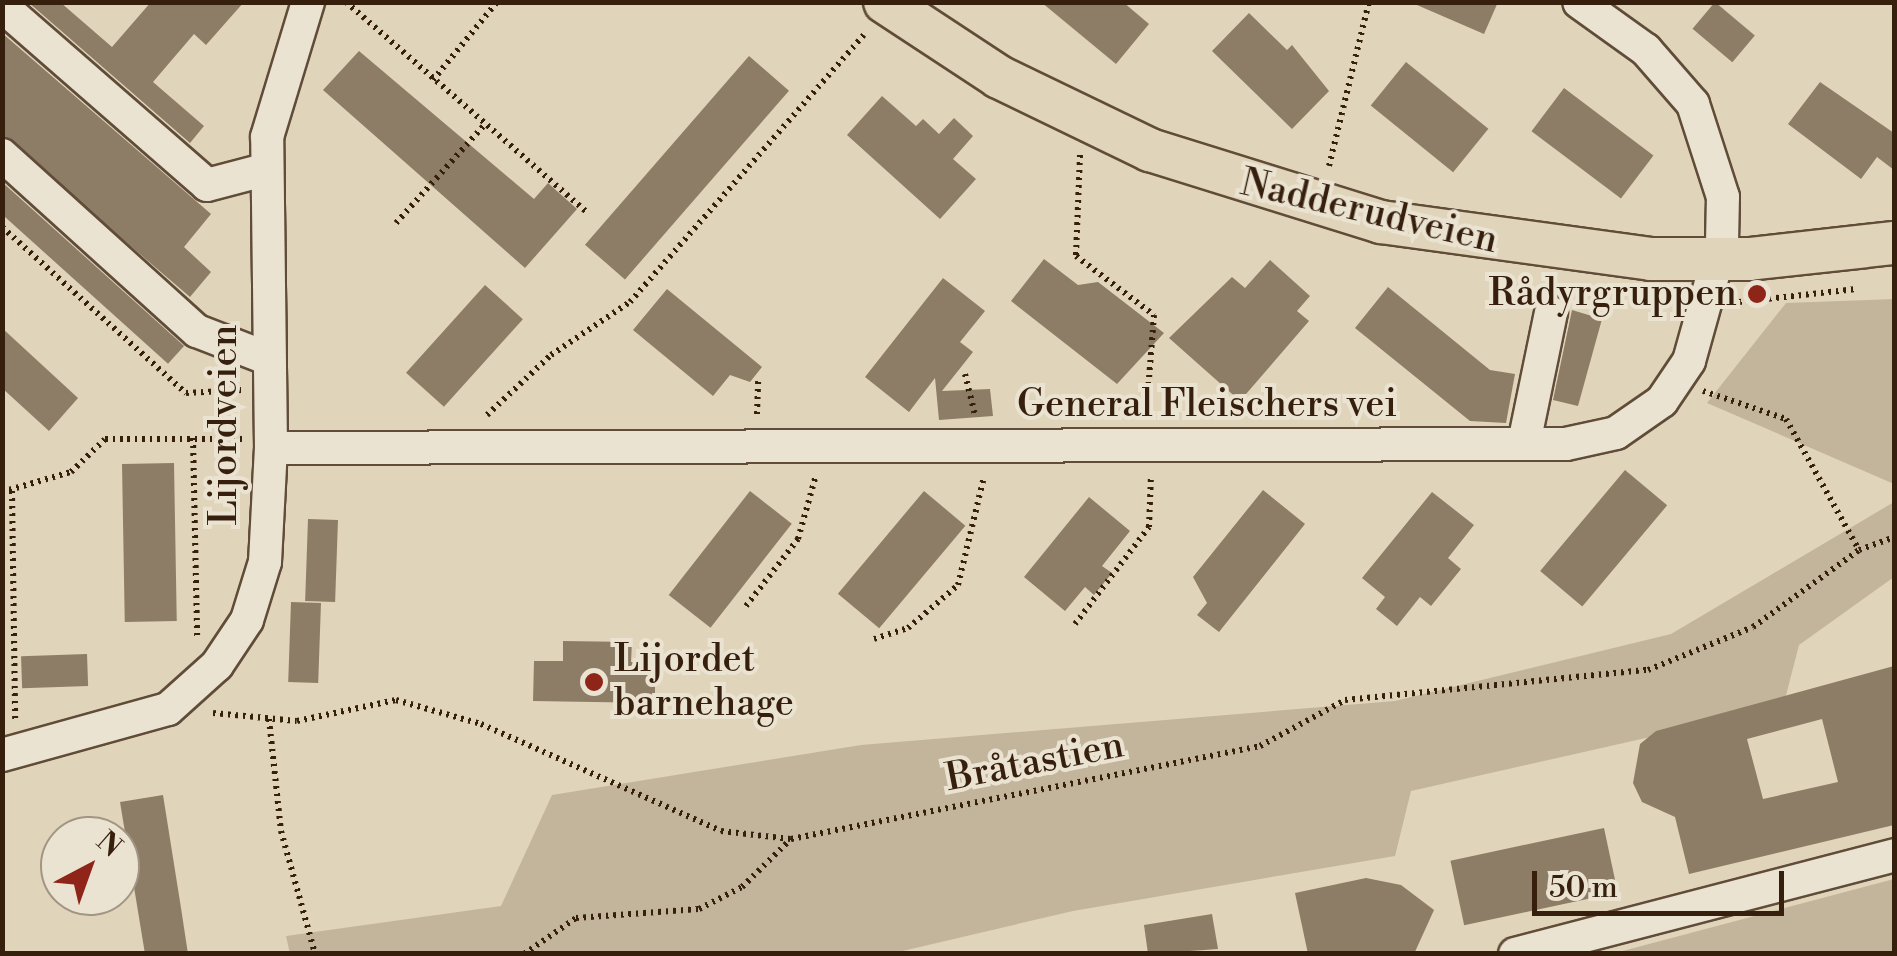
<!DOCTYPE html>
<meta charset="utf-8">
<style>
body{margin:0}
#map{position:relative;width:1897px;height:956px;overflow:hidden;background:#e0d4ba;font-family:"Libre Bodoni",serif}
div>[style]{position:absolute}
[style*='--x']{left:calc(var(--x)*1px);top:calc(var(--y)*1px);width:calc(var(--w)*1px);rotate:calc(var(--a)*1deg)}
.green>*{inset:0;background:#c3b59c}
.building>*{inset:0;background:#8e7d66;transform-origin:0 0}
.path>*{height:6px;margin-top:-3px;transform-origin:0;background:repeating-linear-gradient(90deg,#361f0c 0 2.5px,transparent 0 7.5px)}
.roads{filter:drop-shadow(2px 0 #604c38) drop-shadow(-2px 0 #604c38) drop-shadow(0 2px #604c38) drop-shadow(0 -2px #604c38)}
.minor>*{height:32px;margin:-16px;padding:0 16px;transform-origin:16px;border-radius:16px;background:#ebe3d2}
.major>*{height:42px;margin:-21px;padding:0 21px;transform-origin:21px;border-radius:21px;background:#e0d4ba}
.dots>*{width:28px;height:28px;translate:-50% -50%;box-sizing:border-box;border:5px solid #ebe3d2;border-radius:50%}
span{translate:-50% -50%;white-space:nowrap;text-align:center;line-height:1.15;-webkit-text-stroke:8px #ebe3d2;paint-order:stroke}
.street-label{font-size:38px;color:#361f0c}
.poi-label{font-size:38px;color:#361f0c}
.right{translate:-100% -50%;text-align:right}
.left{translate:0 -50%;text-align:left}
.frame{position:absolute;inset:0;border:5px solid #361f0c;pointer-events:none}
.north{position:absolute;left:40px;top:816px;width:100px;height:100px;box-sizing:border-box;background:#ebe3d2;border:2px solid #a39583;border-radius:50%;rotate:41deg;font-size:28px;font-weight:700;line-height:40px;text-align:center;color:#361f0c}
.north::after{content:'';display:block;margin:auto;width:35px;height:45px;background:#8f2418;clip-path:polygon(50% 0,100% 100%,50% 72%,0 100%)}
.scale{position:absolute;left:1532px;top:871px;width:252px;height:45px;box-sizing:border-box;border:5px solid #361f0c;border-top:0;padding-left:12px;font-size:30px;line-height:35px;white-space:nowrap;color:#361f0c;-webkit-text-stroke:8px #ebe3d2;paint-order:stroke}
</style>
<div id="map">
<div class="green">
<i style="clip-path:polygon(1894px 299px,1894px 484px,1707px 403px,1786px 303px)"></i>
<i style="clip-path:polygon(1894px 502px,1894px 577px,1799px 645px,1783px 707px,1411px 791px,1395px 856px,1073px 911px,894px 953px,290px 954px,286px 936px,501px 906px,552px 795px,861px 745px,1395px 701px,1671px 634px)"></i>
<i style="clip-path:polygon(1894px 879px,1894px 953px,1615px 953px)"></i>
</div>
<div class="building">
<i style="clip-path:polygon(28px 2px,60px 2px,112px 47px,151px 2px,244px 2px,206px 45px,194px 34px,153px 82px,204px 126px,190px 143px)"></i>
<i style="clip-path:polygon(1041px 2px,1123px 2px,1149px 24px,1116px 64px)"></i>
<i style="clip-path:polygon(1410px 2px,1498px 2px,1484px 34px)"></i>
<i style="left:1715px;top:2px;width:52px;height:35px;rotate:40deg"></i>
<i style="clip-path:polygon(1249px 13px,1287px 50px,1292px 45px,1329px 91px,1292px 129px,1212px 51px)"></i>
<i style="clip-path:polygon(2px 33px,211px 214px,184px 247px,211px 272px,190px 297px,2px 136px)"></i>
<i style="clip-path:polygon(359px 51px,534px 199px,548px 183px,577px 209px,525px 268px,323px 90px)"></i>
<i style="left:749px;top:56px;width:53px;height:250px;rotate:41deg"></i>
<i style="left:1406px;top:62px;width:106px;height:56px;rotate:39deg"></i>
<i style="clip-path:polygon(1820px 82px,1894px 133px,1894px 170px,1877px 157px,1861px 179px,1788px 124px)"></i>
<i style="left:1564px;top:88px;width:112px;height:54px;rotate:37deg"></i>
<i style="clip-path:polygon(882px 96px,916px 126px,923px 119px,939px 134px,954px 118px,973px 136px,953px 159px,976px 179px,940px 219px,847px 135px)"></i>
<i style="left:2px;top:182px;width:245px;height:24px;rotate:42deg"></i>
<i style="clip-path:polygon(1044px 259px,1078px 285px,1098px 282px,1164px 333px,1117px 384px,1011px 301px)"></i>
<i style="clip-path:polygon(1270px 260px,1310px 296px,1297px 311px,1309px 321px,1240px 401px,1169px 338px,1232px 277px,1245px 288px)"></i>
<i style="clip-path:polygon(943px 278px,985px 311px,960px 342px,973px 352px,942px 391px,990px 389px,993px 416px,939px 420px,935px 378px,909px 412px,865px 377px)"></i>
<i style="left:485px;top:285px;width:51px;height:118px;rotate:42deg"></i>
<i style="clip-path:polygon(1388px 287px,1490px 370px,1515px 374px,1506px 423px,1470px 421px,1355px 328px)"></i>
<i style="clip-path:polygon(667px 289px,762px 367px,750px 382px,730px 375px,713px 396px,633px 330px)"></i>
<i style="clip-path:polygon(1572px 310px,1602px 319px,1578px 406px,1553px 400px)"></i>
<i style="clip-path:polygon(2px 328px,78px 398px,49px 431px,2px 388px)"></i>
<i style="left:174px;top:463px;width:158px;height:52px;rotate:89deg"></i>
<i style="left:1625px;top:470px;width:55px;height:132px;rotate:40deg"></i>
<i style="clip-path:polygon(1263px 490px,1305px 524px,1219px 632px,1197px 615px,1207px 603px,1193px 577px)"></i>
<i style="left:750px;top:491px;width:53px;height:132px;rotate:38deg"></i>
<i style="left:924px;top:491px;width:54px;height:134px;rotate:40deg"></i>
<i style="clip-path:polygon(1432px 492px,1474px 525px,1448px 558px,1461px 569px,1431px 606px,1420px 597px,1397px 626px,1376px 609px,1385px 597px,1362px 578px)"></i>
<i style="clip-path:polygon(1089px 497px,1130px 531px,1102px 566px,1112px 573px,1094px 595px,1085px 587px,1065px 611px,1024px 577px)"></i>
<i style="left:308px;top:519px;width:30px;height:82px;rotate:2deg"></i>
<i style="left:291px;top:602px;width:30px;height:80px;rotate:2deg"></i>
<i style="clip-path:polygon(563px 641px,632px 642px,631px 662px,655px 662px,655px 703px,533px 701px,534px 661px,563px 661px)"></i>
<i style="left:87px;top:654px;width:32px;height:66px;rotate:88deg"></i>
<i style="clip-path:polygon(evenodd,1894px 666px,1894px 825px,1689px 874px,1675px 817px,1642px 802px,1633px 783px,1640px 744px,1656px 731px,1894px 666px,1822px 719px,1838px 782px,1763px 799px,1747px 739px,1822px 719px)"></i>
<i style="clip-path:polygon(163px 795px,181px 908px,188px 954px,145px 954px,120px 802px)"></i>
<i style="left:1604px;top:828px;width:66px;height:157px;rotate:78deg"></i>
<i style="clip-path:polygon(1366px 878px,1401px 885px,1434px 910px,1414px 954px,1308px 954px,1295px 893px)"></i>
<i style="clip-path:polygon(1212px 914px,1218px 949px,1148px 954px,1144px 925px)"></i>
</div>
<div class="path">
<i style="--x:346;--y:2;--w:322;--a:41.1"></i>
<i style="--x:433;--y:80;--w:101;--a:-50.6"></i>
<i style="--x:1080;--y:155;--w:101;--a:92.3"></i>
<i style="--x:1076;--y:256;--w:98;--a:37.1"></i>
<i style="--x:1154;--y:315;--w:102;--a:94.5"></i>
<i style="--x:1329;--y:166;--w:169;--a:-76.3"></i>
<i style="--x:396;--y:223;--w:133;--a:-48"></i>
<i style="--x:2;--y:227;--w:248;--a:42.1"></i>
<i style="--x:186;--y:393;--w:56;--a:-3.1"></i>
<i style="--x:1739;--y:302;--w:118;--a:-6.3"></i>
<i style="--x:965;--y:374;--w:42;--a:76.3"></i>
<i style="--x:1703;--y:391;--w:88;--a:18.6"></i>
<i style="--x:1786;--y:419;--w:150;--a:60.9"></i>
<i style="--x:757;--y:414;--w:33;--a:-88"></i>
<i style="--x:487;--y:415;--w:88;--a:-43.2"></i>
<i style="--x:551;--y:355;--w:95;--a:-33.9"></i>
<i style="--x:630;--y:302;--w:355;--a:-48.8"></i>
<i style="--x:193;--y:438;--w:198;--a:88.8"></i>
<i style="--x:12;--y:491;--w:229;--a:89.2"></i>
<i style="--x:2;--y:492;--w:72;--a:-16.2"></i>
<i style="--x:71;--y:472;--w:47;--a:-44.1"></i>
<i style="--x:105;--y:439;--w:137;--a:0"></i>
<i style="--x:746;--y:606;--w:85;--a:-52.2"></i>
<i style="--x:798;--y:539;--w:66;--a:-74.3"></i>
<i style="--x:1075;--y:624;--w:122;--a:-52.7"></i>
<i style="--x:1149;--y:527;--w:52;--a:-87.8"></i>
<i style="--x:874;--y:639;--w:36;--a:-18"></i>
<i style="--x:908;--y:628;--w:66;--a:-40.7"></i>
<i style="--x:958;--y:585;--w:111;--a:-76.5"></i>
<i style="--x:213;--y:713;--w:84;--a:5.4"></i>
<i style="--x:297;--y:721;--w:101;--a:-12"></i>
<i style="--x:396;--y:700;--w:88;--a:15.8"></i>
<i style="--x:481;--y:724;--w:263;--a:24"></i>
<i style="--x:721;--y:831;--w:70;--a:6.5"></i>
<i style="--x:791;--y:839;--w:478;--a:-11.2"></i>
<i style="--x:1260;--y:746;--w:97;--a:-28.4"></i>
<i style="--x:1345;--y:700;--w:304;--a:-5.7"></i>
<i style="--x:1648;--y:670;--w:113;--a:-22.3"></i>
<i style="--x:1753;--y:627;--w:131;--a:-36"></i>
<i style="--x:1859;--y:550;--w:37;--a:-20"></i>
<i style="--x:269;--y:719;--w:113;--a:83.9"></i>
<i style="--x:281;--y:831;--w:128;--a:74.5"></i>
<i style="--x:524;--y:954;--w:63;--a:-34.7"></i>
<i style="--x:576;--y:918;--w:123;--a:-4.2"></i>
<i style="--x:699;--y:909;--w:48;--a:-27.1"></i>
<i style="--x:742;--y:887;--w:69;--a:-44.4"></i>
</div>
<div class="roads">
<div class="minor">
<i style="--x:2;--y:6;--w:272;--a:41.1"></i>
<i style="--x:207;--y:185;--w:59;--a:-14.7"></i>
<i style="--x:2;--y:155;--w:263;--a:42.1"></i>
<i style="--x:197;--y:331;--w:72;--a:21.2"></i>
<i style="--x:1524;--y:443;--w:133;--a:-78.3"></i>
<i style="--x:271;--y:448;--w:1295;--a:-0.18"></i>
<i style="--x:1566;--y:444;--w:51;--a:-12.4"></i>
<i style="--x:1616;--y:433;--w:56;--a:-34.8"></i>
<i style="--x:1662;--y:401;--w:48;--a:-56"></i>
<i style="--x:1689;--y:361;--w:123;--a:-74.4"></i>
<i style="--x:1722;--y:243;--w:46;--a:-88.8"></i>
<i style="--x:1723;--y:197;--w:98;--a:-107.9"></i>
<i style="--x:1693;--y:104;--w:72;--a:-131"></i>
<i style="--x:1646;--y:50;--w:82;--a:-144.4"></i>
<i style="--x:2;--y:755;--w:172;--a:-15.5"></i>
<i style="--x:168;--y:709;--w:66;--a:-41.9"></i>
<i style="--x:217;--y:665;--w:54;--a:-56.3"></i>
<i style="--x:247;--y:620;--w:61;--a:-72.8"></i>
<i style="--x:265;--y:562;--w:114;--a:-87"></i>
<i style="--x:271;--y:448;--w:311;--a:-90.7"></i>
<i style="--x:267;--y:137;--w:141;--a:-73.1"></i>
<i style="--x:1515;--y:954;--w:392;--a:-14.6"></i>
</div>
<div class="major">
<i style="--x:885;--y:2;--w:136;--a:33.3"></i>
<i style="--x:999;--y:77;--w:168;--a:25.8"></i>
<i style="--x:1150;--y:150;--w:242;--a:17.3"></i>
<i style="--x:1381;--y:222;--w:273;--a:7.8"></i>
<i style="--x:1651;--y:259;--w:98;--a:0"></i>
<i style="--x:1749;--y:259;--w:146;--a:-6.3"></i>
</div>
</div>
<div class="dots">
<i style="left:1757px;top:294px;background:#8f2418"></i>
<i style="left:594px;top:682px;background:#8f2418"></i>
</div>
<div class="street-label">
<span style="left:1369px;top:212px;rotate:13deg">Nadderudveien</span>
<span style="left:1207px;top:405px">General Fleischers vei</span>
<span style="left:225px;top:425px;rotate:-90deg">Lijordveien</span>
<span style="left:1035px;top:762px;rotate:-11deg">Bråtastien</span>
</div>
<div class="poi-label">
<span class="right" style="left:1737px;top:294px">Rådyrgruppen</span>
<span class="left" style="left:614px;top:682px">Lijordet<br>barnehage</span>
</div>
<div class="frame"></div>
<div class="north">N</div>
<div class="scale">50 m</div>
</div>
